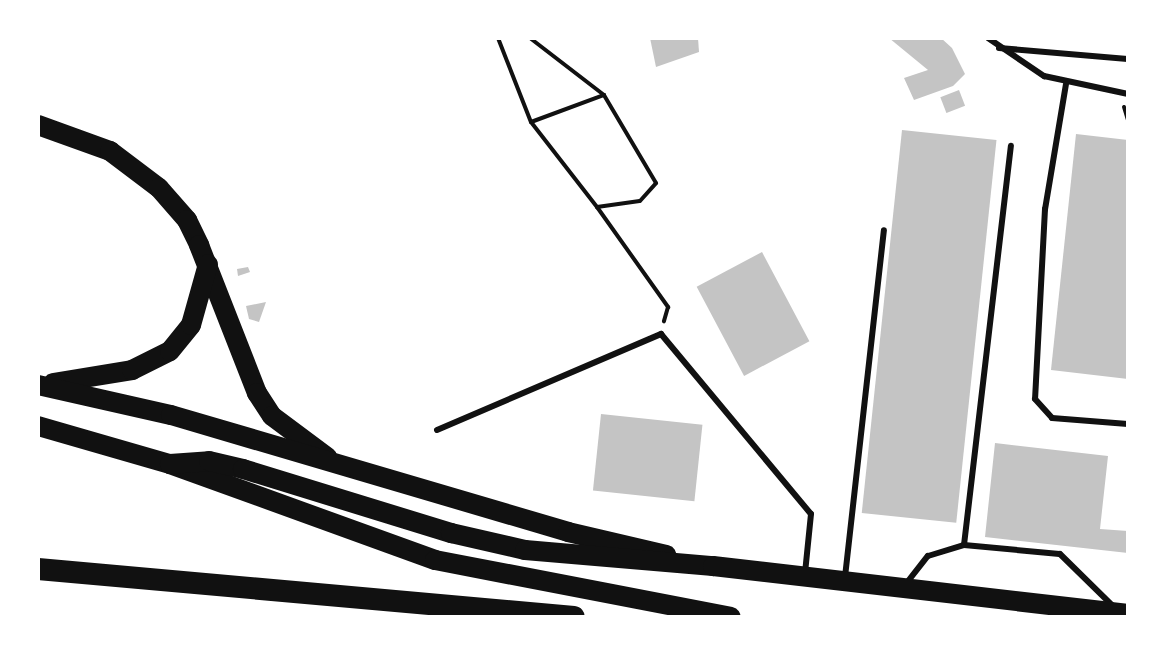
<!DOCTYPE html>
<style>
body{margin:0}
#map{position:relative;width:1166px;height:655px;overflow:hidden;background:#fff;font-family:Signika,sans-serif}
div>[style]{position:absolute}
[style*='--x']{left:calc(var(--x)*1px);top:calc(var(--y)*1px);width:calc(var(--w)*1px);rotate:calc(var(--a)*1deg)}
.building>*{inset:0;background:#c4c4c4;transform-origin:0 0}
.path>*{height:4px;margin:-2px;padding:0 2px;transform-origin:2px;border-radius:2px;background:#111}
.service>*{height:6px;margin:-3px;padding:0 3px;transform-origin:3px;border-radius:3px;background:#111}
.trunk>*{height:20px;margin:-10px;padding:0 10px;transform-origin:10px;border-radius:10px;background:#111}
.motorway>*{height:22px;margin:-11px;padding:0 11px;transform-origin:11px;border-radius:11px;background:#111}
span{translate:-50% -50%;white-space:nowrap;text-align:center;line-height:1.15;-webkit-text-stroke:8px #fff;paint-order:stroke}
.frame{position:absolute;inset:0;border:40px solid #fff;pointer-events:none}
</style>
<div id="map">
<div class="building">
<i style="clip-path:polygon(650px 38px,698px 38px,699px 52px,656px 67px)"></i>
<i style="clip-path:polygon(889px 38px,941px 38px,952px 48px,965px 74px,953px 86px,914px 100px,904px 78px,928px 70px)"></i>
<i style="left:959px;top:90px;width:17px;height:20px;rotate:69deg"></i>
<i style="left:902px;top:130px;width:95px;height:385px;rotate:6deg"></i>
<i style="clip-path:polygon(1076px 134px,1128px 140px,1128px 379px,1051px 370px)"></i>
<i style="left:762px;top:252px;width:101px;height:74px;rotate:62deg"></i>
<i style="clip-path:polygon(248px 267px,250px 272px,238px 276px,237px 269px)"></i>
<i style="clip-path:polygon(266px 302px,259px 322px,249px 319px,246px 306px)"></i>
<i style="left:601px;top:414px;width:102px;height:77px;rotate:6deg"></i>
<i style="clip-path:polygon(995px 443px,1108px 456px,1100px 529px,1128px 531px,1128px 553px,985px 537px)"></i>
</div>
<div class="path">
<i style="--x:498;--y:38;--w:90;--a:68.6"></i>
<i style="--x:531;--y:122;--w:108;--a:52.2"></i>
<i style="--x:597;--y:207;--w:43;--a:-7.9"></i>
<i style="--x:640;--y:201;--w:24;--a:-48"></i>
<i style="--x:656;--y:183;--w:102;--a:-120.6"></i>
<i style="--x:604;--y:95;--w:93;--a:-142.4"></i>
<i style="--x:1124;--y:107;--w:14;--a:73"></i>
<i style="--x:531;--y:122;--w:78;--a:-20.3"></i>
<i style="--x:597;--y:207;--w:123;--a:54.6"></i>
<i style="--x:668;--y:307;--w:15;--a:106"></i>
</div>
<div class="service">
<i style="--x:988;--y:38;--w:68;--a:34.2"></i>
<i style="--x:1044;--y:76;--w:86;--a:12.1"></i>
<i style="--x:999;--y:48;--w:129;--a:4.9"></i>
<i style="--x:1066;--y:84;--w:127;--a:99.5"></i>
<i style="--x:1045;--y:209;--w:190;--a:93"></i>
<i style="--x:1035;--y:399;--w:25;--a:48"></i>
<i style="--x:1052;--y:418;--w:76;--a:4.5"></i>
<i style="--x:437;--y:430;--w:244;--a:-23.2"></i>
<i style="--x:661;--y:334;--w:234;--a:50.2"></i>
<i style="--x:811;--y:514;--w:59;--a:95.8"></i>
<i style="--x:964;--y:545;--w:402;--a:-83.3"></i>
<i style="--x:845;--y:577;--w:349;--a:-83.6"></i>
<i style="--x:905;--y:585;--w:37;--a:-52"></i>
<i style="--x:928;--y:556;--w:38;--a:-17"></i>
<i style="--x:964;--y:545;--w:96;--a:5.4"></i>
<i style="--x:1060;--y:554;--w:74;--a:44.5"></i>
</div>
<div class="trunk">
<i style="--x:38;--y:125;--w:77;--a:19.9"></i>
<i style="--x:110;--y:151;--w:61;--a:37.1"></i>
<i style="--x:159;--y:188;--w:43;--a:48.8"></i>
<i style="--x:187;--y:220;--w:28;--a:64"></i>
<i style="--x:199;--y:245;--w:159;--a:68.6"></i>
<i style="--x:257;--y:393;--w:27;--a:57"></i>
<i style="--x:272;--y:416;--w:69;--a:36.7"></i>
<i style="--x:53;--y:383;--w:80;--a:-9.3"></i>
<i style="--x:132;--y:370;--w:42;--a:-26.6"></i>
<i style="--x:170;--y:351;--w:33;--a:-51"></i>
<i style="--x:191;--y:325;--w:63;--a:-74.4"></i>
<i style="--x:38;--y:385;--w:136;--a:12.7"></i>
<i style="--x:171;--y:415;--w:414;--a:16.4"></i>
<i style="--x:568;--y:532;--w:101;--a:13.2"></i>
<i style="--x:38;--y:426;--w:137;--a:16.1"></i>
<i style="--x:170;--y:464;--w:282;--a:19.9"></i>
<i style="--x:435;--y:560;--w:301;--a:10.9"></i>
<i style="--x:170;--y:464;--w:39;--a:-4"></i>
<i style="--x:209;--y:461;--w:35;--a:13"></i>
<i style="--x:243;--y:469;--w:218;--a:17.1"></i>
<i style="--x:451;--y:533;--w:76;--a:12.9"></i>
<i style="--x:525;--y:550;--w:189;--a:4.9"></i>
<i style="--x:713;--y:566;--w:418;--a:6.6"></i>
</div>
<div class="motorway">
<i style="--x:38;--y:569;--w:538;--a:5.12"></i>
</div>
<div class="frame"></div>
</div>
